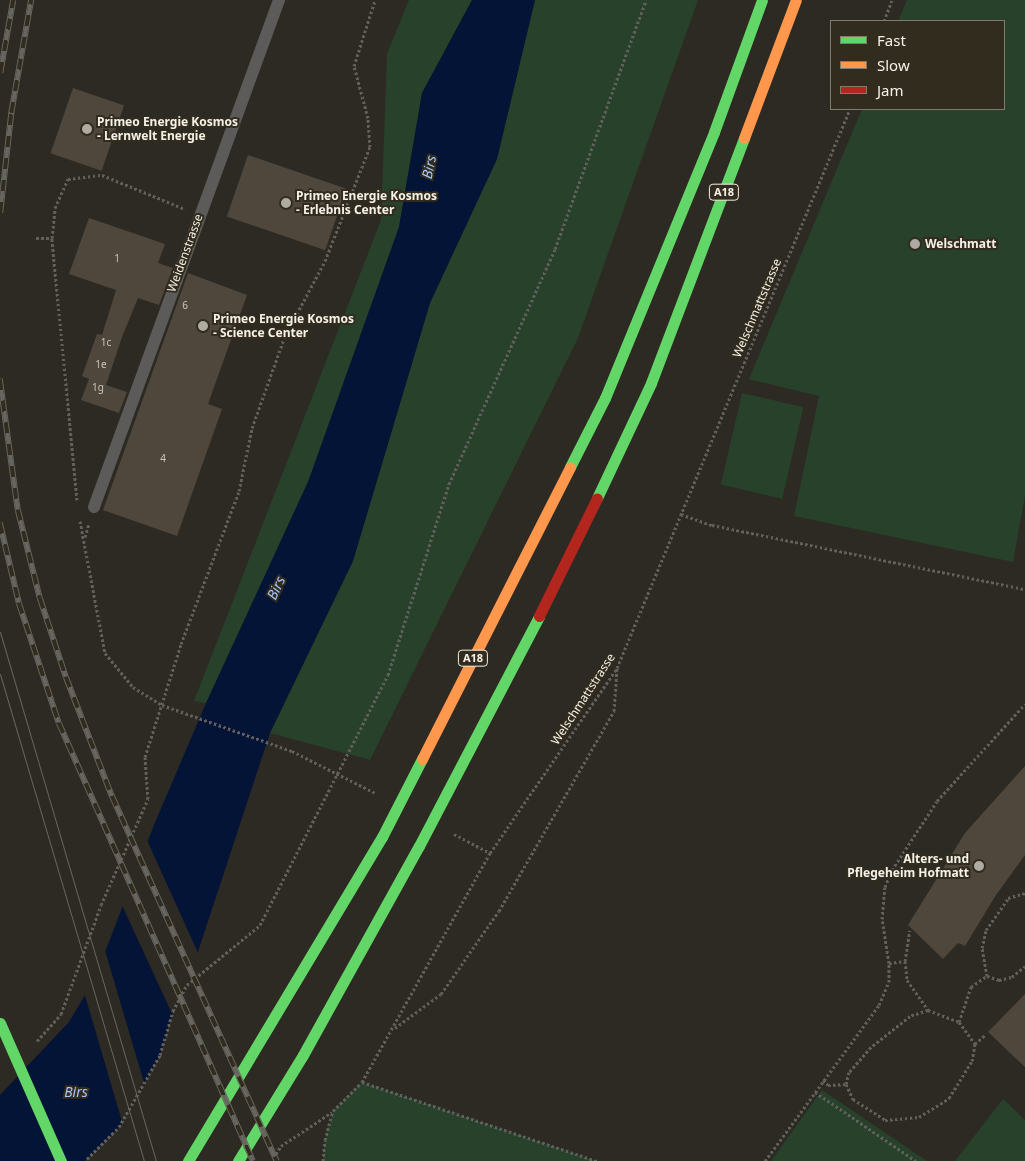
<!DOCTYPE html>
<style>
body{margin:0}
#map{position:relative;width:1025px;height:1161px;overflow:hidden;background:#2d2a23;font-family:"Noto Sans",sans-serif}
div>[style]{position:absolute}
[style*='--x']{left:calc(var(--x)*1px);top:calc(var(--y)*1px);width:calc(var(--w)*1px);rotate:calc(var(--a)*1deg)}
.green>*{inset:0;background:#27412b;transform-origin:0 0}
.water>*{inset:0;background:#041436}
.pier>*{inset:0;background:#2d2a23}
.building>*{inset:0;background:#4f463c;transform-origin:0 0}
.path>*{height:3px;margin-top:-1.5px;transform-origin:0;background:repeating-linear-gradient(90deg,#62605c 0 2.5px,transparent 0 5px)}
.lane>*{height:12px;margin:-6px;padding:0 6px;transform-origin:6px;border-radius:6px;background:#5d5b59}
.fast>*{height:11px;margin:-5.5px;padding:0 5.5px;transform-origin:5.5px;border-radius:5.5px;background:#63d668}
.slow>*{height:11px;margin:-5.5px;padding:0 5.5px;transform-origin:5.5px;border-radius:5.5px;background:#ff974d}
.jam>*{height:11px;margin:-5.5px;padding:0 5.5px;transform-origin:5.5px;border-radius:5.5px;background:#b3261e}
.tram>*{height:1px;margin:-0.5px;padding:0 0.5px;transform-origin:0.5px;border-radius:0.5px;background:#67655f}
.rail>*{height:5.5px;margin-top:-2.75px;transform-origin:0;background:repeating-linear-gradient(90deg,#322c1e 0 11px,#67655f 0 22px);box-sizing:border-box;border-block:1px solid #67655f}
.dots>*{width:14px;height:14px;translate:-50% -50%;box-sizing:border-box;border:2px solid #322c1e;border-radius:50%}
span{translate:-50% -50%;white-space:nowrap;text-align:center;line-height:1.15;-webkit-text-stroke:4px #322c1e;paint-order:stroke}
.number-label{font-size:10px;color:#ccc6bd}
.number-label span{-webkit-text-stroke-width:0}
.shield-label span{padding:1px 4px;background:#322c1e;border:1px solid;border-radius:4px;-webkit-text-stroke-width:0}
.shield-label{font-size:11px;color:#f5f1e8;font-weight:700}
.poi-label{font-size:12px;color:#f5f1e8;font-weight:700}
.left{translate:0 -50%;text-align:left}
.right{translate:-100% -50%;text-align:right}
.street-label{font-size:12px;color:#f5f1e8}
.water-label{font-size:14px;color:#a5c7ff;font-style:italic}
.legend{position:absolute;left:830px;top:20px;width:175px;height:90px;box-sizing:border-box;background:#322c1e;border:1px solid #807b6f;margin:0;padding:6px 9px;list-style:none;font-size:15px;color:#f5f1e8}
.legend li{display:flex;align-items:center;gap:10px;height:25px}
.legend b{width:25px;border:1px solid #807b6f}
</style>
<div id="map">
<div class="green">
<i style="clip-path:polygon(409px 0,472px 0,422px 93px,399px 227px,310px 477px,206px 703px,194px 701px,381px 220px,387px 54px)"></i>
<i style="clip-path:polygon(535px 0,698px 0,578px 338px,370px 760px,270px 733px,353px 561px,430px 303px,497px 159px)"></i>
<i style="clip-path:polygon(907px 0,1025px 0,1025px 496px,1013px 562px,794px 516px,819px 396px,749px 379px,862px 109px,1004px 109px,1004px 21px,898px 21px)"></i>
<i style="left:742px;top:393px;width:63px;height:94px;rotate:13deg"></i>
<i style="clip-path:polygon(362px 1082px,597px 1161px,323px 1161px,325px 1140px,333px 1111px)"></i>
<i style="clip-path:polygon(822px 1090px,927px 1161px,771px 1161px)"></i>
<i style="clip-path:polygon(1003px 1099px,1025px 1120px,1025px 1161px,955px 1161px)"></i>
</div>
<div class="water">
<i style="clip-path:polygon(472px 0,535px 0,497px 159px,430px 303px,353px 561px,270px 733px,187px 985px,173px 1011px,160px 1055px,119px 1127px,85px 1161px,0 1161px,0 1095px,69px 1022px,95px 978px,154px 825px,206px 703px,308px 482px,399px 227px,422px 93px)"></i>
</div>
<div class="pier">
<i style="clip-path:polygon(146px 838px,199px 955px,174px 1018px,121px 903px)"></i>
<i style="clip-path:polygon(104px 947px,145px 1086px,123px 1125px,84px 992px)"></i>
</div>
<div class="building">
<i style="left:73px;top:88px;width:54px;height:69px;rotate:19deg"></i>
<i style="left:248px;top:155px;width:104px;height:65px;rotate:19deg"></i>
<i style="clip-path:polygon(89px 218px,165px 244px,158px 263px,173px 268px,159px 305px,138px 298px,122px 337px,106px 385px,127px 392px,119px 413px,81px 400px,89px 379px,82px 376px,97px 334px,102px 335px,116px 290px,69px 274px)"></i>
<i style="clip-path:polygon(188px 273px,247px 295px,208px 404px,222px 409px,177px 536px,103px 510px)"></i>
<i style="clip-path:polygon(1025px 766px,1025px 855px,996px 895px,965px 946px,958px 943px,943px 959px,908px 925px,965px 833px)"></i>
<i style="clip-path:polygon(1025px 994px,1025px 1067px,988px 1032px)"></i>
</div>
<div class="path">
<i style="--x:884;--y:21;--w:22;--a:-69"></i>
<i style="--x:36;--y:238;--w:16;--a:0"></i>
<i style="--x:77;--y:500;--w:263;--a:-95.5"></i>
<i style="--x:52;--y:238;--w:30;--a:-84"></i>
<i style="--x:55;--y:208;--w:32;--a:-66"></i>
<i style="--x:68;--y:179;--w:34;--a:-7"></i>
<i style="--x:102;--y:175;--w:90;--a:22.3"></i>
<i style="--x:681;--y:514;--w:33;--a:20"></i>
<i style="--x:712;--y:525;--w:319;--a:11.6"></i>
<i style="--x:80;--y:521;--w:134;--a:79.3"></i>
<i style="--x:105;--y:653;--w:44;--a:50.5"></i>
<i style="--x:133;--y:687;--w:34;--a:32"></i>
<i style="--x:162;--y:705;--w:138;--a:19.5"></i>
<i style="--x:292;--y:751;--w:93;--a:26.8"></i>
<i style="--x:85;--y:537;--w:14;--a:-73"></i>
<i style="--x:454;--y:834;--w:41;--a:27.8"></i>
<i style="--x:490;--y:853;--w:224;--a:-55.5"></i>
<i style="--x:617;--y:668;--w:606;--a:-67.37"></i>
<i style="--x:905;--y:961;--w:31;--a:-81"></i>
<i style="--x:889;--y:963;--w:16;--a:-7"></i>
<i style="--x:905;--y:961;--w:19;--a:84"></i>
<i style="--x:907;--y:980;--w:37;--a:55"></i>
<i style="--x:928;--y:1010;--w:33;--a:21"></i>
<i style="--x:959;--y:1022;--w:27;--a:54"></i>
<i style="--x:987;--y:976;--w:28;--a:-100"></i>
<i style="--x:982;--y:948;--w:18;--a:-77"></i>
<i style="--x:986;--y:930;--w:39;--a:-55"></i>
<i style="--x:1008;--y:898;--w:18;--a:-16"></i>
<i style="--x:987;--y:976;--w:13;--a:18"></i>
<i style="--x:999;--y:980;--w:13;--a:-13"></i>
<i style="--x:1012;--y:977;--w:17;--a:-40"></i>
<i style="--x:928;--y:1010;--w:19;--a:162"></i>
<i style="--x:910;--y:1016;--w:50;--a:141.5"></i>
<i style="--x:871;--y:1047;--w:33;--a:131"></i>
<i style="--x:849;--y:1072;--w:12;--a:104"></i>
<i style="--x:846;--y:1084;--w:17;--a:65"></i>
<i style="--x:853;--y:1099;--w:38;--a:33"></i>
<i style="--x:885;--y:1120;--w:34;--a:-5"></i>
<i style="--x:919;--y:1117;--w:36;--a:-32"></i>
<i style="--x:949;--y:1098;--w:44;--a:-58.1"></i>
<i style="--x:972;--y:1061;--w:17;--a:-80"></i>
<i style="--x:975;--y:1044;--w:13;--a:-42"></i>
<i style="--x:959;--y:1022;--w:37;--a:-71"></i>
<i style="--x:971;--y:987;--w:19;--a:-35"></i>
<i style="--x:395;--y:1028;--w:57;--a:-36.5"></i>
<i style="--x:441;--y:994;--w:101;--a:-55.1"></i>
<i style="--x:499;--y:911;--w:231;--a:-60.1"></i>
<i style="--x:614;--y:711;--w:43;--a:-86"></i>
<i style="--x:37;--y:1041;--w:36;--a:-48"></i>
<i style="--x:61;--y:1014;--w:116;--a:-69.8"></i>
<i style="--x:101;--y:905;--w:116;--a:-66.1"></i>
<i style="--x:148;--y:799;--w:42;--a:-94.1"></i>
<i style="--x:145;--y:757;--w:119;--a:-72.3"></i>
<i style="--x:181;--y:644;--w:164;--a:-69.2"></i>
<i style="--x:239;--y:491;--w:64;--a:-78.3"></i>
<i style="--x:252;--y:428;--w:98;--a:-70.3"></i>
<i style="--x:285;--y:336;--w:85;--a:-61.9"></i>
<i style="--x:325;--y:261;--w:123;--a:-68.5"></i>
<i style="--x:370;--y:147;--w:29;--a:-94"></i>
<i style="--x:368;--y:118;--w:54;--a:-105.1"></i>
<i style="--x:354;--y:66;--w:69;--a:-72.3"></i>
<i style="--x:823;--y:1080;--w:7;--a:45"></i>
<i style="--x:828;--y:1085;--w:18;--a:-3"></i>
<i style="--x:362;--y:1082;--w:248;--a:18.6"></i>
<i style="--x:815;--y:1092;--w:122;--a:34.3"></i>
<i style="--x:276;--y:1154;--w:9;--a:-58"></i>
<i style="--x:281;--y:1146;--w:61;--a:-33.7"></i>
<i style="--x:87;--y:1159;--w:45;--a:-45"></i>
<i style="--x:119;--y:1127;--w:83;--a:-60.3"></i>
<i style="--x:160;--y:1055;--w:46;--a:-73.5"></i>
<i style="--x:173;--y:1011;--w:30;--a:-62"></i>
<i style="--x:187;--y:985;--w:94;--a:-39.4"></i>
<i style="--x:260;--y:925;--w:281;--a:-62.9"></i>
<i style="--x:388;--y:675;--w:201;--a:-72.3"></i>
<i style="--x:449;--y:484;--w:258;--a:-65.7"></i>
<i style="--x:555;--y:249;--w:265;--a:-69.9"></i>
<i style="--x:323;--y:1161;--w:21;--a:-85"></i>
<i style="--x:325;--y:1140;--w:30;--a:-75"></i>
<i style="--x:333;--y:1111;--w:41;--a:-45"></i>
<i style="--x:362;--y:1082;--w:262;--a:-60.8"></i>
<i style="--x:765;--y:1161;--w:193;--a:-53.8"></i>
<i style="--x:879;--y:1005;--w:25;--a:-67"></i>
<i style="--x:889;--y:982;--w:19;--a:-90"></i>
<i style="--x:889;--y:963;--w:45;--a:-99"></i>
<i style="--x:882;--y:919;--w:32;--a:-85"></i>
<i style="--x:885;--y:887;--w:18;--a:-68"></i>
<i style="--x:892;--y:870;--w:82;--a:-56.9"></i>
<i style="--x:937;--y:801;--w:131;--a:-47.8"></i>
</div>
<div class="lane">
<i style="--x:94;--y:507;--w:540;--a:-69.95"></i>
</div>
<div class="fast">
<i style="--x:570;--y:467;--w:77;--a:-63.1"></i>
<i style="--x:605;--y:398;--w:287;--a:-67.7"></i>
<i style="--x:714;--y:132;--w:140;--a:-70"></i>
<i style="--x:597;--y:498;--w:127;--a:-64.8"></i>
<i style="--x:651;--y:383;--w:262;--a:-69.2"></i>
<i style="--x:0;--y:1023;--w:151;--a:66.2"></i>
<i style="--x:188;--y:1161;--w:378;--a:-59.1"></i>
<i style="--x:382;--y:837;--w:88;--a:-62.9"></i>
<i style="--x:238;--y:1161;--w:124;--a:-58.5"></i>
<i style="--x:303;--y:1055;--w:239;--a:-61"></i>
<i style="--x:419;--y:846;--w:259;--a:-62.4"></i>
</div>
<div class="slow">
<i style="--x:744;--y:138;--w:147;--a:-69.4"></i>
<i style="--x:422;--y:759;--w:327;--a:-63.1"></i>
</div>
<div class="jam">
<i style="--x:539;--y:616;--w:131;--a:-63.8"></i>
</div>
<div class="tram">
<i style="--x:0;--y:632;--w:552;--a:73.57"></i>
<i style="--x:0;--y:674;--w:508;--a:73.53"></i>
</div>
<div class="rail">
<i style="--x:0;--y:73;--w:74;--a:-79.9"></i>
<i style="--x:0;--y:213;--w:101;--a:-83.7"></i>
<i style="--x:11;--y:113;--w:115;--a:-80"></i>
<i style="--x:0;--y:379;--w:132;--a:82.2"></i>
<i style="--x:18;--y:510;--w:91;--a:76"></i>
<i style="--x:40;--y:598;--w:83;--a:71.8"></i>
<i style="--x:66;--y:677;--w:128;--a:68.9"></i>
<i style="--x:112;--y:796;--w:401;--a:65.7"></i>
<i style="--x:0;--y:523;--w:82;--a:76.6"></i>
<i style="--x:19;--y:603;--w:126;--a:71.6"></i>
<i style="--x:59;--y:723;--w:479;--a:66.1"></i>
</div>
<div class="dots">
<i style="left:87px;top:129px;background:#afaba3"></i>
<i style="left:286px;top:203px;background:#afaba3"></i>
<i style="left:915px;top:244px;background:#afaba3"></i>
<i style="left:203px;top:326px;background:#afaba3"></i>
<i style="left:979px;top:866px;background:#afaba3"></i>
</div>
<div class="number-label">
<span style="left:117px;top:259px">1</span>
<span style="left:185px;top:306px">6</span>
<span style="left:106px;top:343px">1c</span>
<span style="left:101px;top:365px">1e</span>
<span style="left:98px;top:388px">1g</span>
<span style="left:163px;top:459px">4</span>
</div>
<div class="shield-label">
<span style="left:724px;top:192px">A18</span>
<span style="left:473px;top:658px">A18</span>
</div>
<div class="poi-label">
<span class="left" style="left:97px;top:129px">Primeo Energie Kosmos<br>- Lernwelt Energie</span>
<span class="left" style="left:296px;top:203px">Primeo Energie Kosmos<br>- Erlebnis Center</span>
<span class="left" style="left:925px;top:244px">Welschmatt</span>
<span class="left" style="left:213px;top:326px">Primeo Energie Kosmos<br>- Science Center</span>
<span class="right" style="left:969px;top:866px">Alters- und<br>Pflegeheim Hofmatt</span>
</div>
<div class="street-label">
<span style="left:185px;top:253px;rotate:-70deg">Weidenstrasse</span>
<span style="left:757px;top:308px;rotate:-67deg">Welschmattstrasse</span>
<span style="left:583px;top:699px;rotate:-57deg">Welschmattstrasse</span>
</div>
<div class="water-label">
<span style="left:429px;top:167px;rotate:-78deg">Birs</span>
<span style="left:276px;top:588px;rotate:-65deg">Birs</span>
<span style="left:76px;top:1092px">Birs</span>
</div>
<ul class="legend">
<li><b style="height:6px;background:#63d668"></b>Fast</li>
<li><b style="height:6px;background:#ff974d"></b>Slow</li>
<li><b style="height:6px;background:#b3261e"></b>Jam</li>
</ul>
</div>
